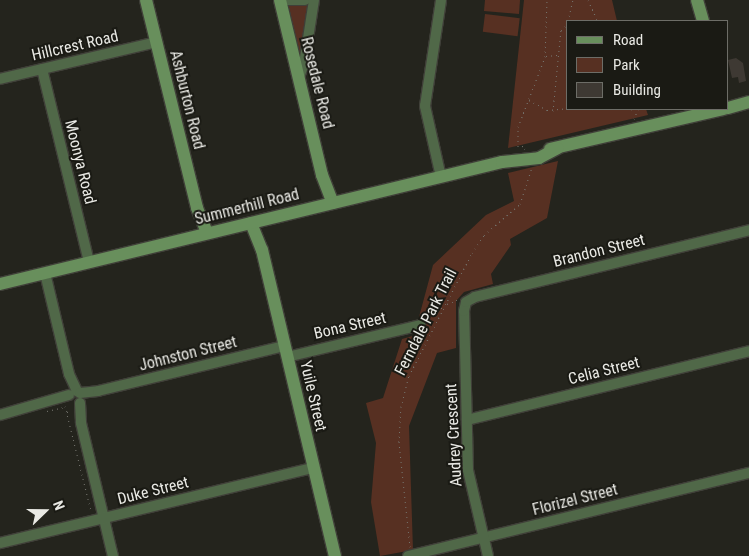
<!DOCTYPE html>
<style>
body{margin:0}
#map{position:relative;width:749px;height:556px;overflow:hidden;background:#24241d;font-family:"Roboto Condensed",sans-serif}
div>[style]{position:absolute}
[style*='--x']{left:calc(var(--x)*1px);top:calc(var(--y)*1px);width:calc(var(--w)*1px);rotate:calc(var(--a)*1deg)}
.green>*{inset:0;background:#573022;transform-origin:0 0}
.building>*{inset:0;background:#3e3933}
.path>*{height:1px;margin-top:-0.5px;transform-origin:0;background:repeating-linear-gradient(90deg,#767670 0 1px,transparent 0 5px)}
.roads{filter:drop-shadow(1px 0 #404039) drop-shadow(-1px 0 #404039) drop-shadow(0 1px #404039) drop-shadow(0 -1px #404039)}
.street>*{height:10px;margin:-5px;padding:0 5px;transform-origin:5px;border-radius:5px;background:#506848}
.secondary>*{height:12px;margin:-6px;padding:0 6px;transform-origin:6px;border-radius:6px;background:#688f5c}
span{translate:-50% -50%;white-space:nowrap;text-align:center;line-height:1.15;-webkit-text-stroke:4px #1a1a14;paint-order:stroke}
.street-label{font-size:16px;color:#e9e9e4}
.legend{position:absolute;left:566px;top:20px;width:162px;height:90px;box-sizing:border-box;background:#1a1a14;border:1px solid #6d6d67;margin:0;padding:6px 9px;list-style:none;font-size:15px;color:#e9e9e4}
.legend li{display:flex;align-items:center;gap:10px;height:25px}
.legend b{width:25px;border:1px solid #6d6d67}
.north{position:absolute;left:20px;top:486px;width:50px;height:50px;-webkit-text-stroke:4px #1a1a14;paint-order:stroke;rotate:68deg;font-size:14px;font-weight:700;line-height:20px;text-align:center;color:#e9e9e4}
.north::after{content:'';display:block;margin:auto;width:18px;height:22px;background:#e9e9e4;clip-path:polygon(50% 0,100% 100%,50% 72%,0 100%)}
</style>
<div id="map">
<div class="green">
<i style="clip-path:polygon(485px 0,520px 0,519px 14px,484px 11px)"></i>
<i style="clip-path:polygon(524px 0,612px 0,617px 21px,568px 21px,568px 109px,646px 109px,648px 115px,508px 148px)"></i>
<i style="clip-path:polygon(309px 2px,300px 56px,300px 57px,286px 4px,299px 6px)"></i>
<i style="left:485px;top:14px;width:35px;height:18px;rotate:7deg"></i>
<i style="clip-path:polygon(558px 161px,547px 218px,510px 239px,511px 245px,491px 274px,493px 284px,464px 292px,456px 301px,456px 348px,437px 353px,409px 426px,413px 550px,380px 556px,371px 502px,376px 443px,366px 403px,383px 398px,402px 339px,423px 333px,419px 317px,433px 265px,486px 215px,514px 201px,508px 173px)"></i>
</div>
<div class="building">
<i style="clip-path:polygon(736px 58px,743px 63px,746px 81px,739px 83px,738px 77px,732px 78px,728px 60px)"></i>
</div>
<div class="path">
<i style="--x:588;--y:0;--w:23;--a:65"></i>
<i style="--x:568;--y:21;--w:22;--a:-77"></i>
<i style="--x:546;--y:56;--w:11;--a:-5"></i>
<i style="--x:529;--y:100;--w:21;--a:29"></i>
<i style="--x:547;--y:110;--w:21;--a:-5"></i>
<i style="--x:631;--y:109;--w:5;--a:22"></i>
<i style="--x:553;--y:111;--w:81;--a:-84.4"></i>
<i style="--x:561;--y:30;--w:9;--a:-41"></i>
<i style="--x:634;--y:119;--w:11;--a:-68"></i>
<i style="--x:525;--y:149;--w:4;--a:-124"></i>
<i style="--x:523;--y:146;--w:5;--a:169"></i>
<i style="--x:518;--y:147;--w:20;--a:-90"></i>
<i style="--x:518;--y:127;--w:75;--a:-68.9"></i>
<i style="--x:545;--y:57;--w:57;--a:-88"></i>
<i style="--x:447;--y:304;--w:11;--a:-22"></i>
<i style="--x:423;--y:316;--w:23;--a:-23"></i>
<i style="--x:65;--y:406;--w:108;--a:76.1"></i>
<i style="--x:47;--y:411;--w:18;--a:-13"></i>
<i style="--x:67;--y:412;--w:4;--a:-14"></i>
<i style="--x:410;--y:547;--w:106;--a:-96"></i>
<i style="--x:399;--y:442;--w:35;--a:-87"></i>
<i style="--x:401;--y:407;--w:32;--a:-76"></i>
<i style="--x:409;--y:376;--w:138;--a:-62.9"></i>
<i style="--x:472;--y:253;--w:22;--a:-56"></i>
<i style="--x:484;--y:235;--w:48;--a:-40.7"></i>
<i style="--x:520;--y:204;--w:38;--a:-72"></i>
</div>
<div class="roads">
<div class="street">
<i style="--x:288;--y:0;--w:17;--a:0"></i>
<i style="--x:42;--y:69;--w:199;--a:76.3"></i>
<i style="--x:299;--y:77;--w:14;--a:-69"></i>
<i style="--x:304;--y:64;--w:65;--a:-81.1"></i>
<i style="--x:0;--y:79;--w:160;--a:-13.3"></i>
<i style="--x:441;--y:177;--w:73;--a:-102.7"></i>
<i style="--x:425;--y:106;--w:107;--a:-81.4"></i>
<i style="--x:45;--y:273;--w:104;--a:76.6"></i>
<i style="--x:69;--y:374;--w:19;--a:65"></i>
<i style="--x:287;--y:357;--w:137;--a:-13.5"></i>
<i style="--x:80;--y:393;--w:18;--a:-6"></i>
<i style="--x:98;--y:391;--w:191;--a:-13.6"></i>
<i style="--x:80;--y:403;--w:20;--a:87"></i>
<i style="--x:81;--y:423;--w:137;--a:76.5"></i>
<i style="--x:0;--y:415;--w:72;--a:-16.2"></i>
<i style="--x:467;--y:420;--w:290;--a:-13.7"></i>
<i style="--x:0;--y:543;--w:322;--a:-13.5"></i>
<i style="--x:408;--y:556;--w:351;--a:-13.7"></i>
<i style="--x:488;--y:556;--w:88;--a:-103.1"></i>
<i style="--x:468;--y:470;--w:159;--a:-91.4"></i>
<i style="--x:464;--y:311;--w:9;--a:-77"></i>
<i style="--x:466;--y:302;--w:10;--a:-29"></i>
<i style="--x:475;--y:297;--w:282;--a:-13.7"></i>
</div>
<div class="secondary">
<i style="--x:146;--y:0;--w:214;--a:76.2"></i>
<i style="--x:197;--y:208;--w:27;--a:68"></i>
<i style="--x:280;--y:0;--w:180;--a:76.5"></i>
<i style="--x:322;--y:175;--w:30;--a:69"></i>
<i style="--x:697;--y:0;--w:22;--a:74"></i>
<i style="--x:728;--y:108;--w:22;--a:-16"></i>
<i style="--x:550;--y:149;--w:178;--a:-13"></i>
<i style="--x:251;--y:223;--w:29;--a:68"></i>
<i style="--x:262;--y:250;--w:315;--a:76.6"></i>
<i style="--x:0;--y:284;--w:517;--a:-13.66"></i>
<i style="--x:502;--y:162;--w:37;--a:-6"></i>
<i style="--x:539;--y:158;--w:21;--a:-28"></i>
</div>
</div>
<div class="street-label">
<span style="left:75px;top:46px;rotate:-13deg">Hillcrest Road</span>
<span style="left:317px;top:83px;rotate:76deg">Rosedale Road</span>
<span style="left:187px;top:100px;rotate:76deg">Ashburton Road</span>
<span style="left:80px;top:162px;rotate:76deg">Moonya Road</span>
<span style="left:247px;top:207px;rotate:-14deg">Summerhill Road</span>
<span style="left:599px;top:251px;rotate:-14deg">Brandon Street</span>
<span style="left:426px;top:322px;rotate:-63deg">Ferndale Park Trail</span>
<span style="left:350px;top:326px;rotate:-13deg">Bona Street</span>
<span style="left:188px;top:354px;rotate:-14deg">Johnston Street</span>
<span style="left:604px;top:371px;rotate:-14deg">Celia Street</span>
<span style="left:313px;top:396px;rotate:77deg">Yuile Street</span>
<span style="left:454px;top:435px;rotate:-93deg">Audrey Crescent</span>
<span style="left:153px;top:491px;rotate:-14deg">Duke Street</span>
<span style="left:575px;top:500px;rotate:-14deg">Florizel Street</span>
</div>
<ul class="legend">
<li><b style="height:6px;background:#688f5c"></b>Road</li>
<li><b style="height:14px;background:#573022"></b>Park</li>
<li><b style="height:14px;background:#3e3933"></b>Building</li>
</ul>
<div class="north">N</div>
</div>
